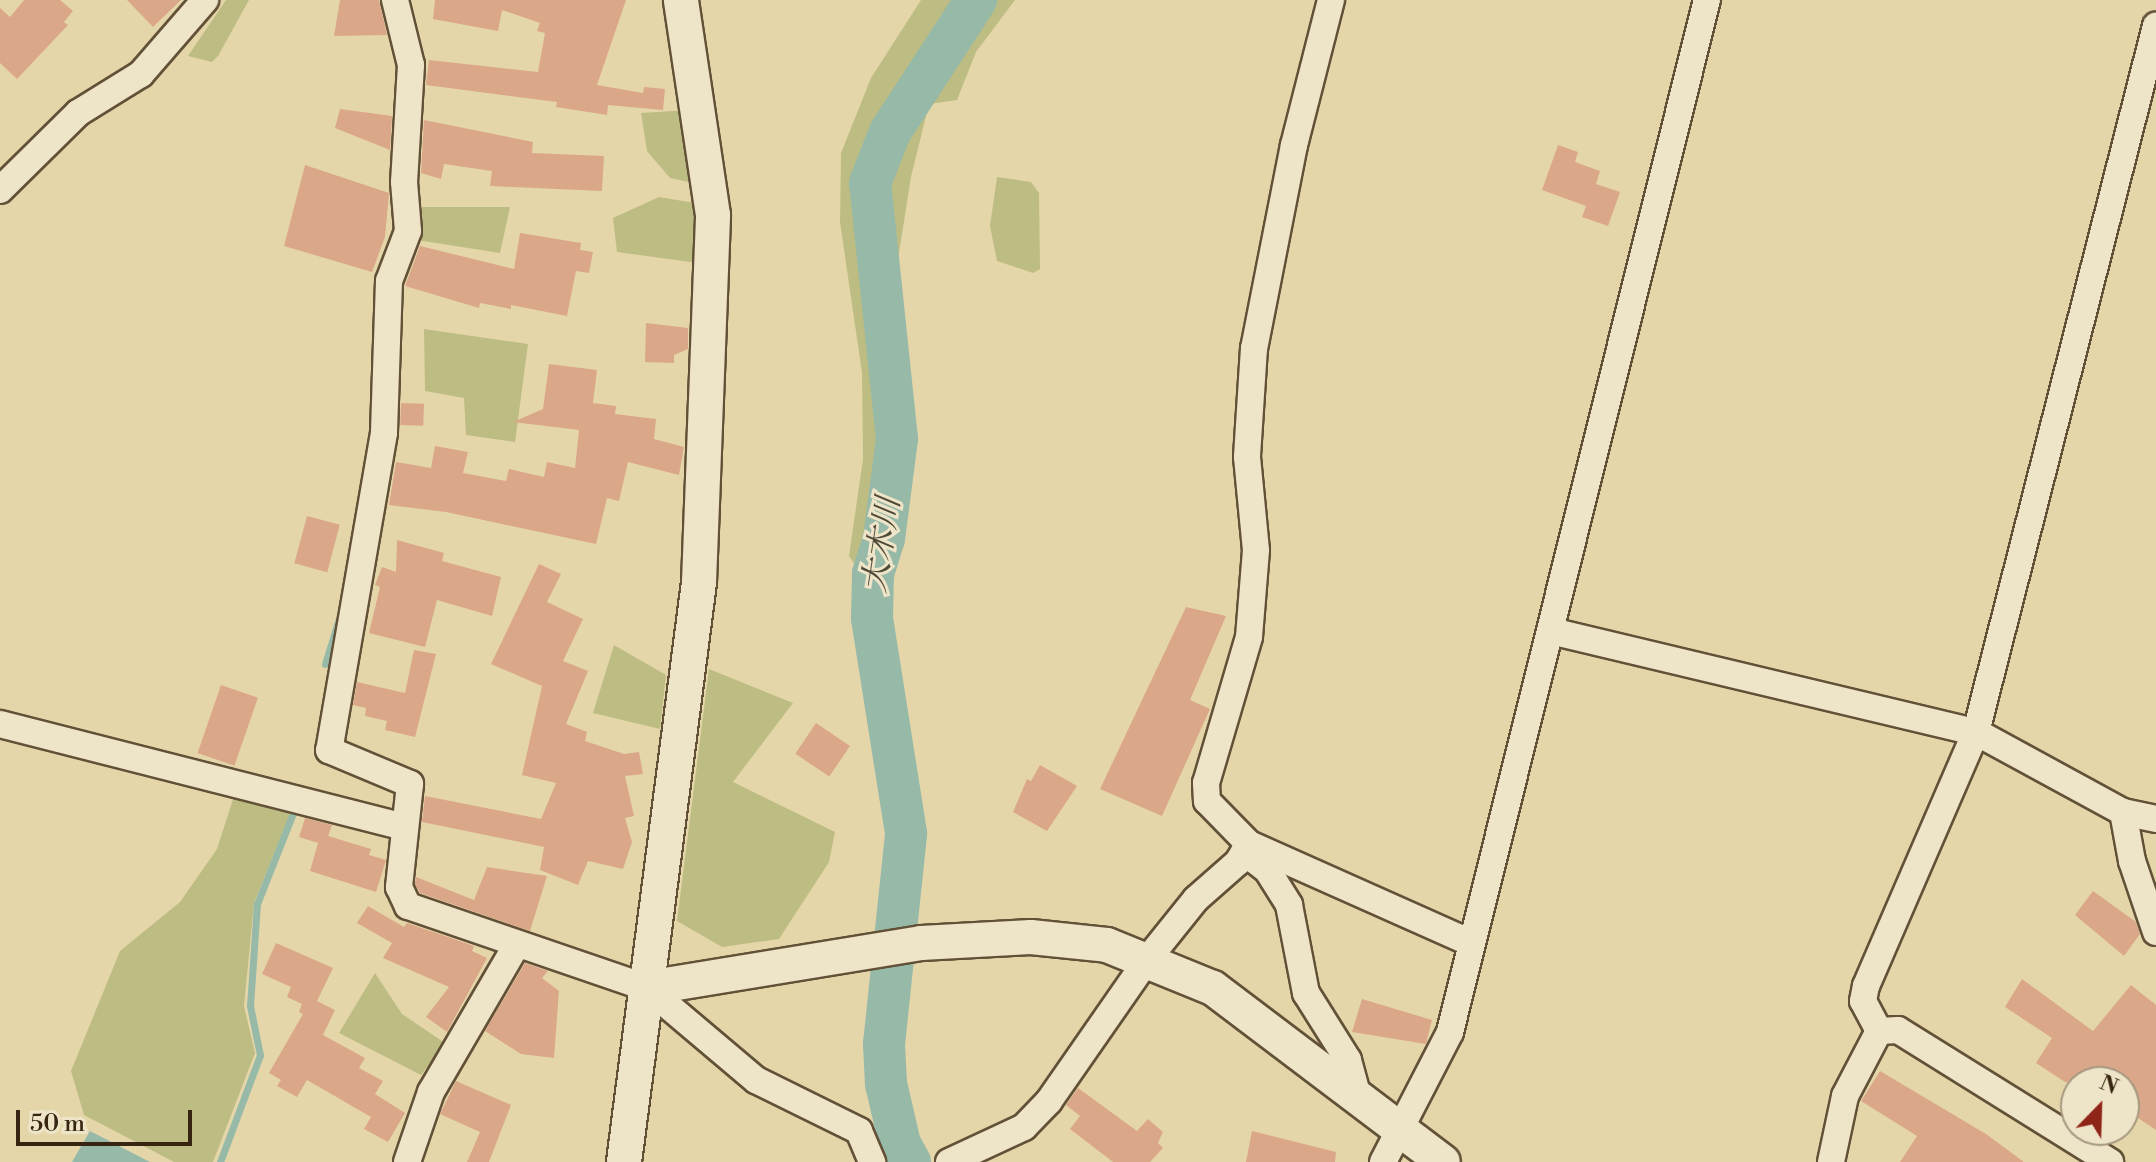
<!DOCTYPE html>
<meta charset="utf-8">
<style>
body{margin:0}
#map{position:relative;width:2156px;height:1162px;overflow:hidden;background:#e5d6aa;font-family:"Libre Bodoni","Noto Serif JP",serif}
div>[style]{position:absolute}
[style*='--x']{left:calc(var(--x)*1px);top:calc(var(--y)*1px);width:calc(var(--w)*1px);rotate:calc(var(--a)*1deg)}
.green>*{inset:0;background:#bdbc83}
.water>*{inset:0;background:#96b9a8}
.stream>*{height:7px;margin:-3.5px;padding:0 3.5px;transform-origin:3.5px;border-radius:3.5px;background:#96b9a8}
.river>*{height:42px;margin:-21px;padding:0 21px;transform-origin:21px;border-radius:21px;background:#96b9a8}
.building>*{inset:0;background:#dba789;transform-origin:0 0}
.roads{filter:drop-shadow(2px 0 #625137) drop-shadow(-2px 0 #625137) drop-shadow(0 2px #625137) drop-shadow(0 -2px #625137)}
.minor>*{height:26px;margin:-13px;padding:0 13px;transform-origin:13px;border-radius:13px;background:#eee4c8}
.tertiary>*{height:34px;margin:-17px;padding:0 17px;transform-origin:17px;border-radius:17px;background:#eee4c8}
span{translate:-50% -50%;white-space:nowrap;text-align:center;line-height:1.15;-webkit-text-stroke:6px #eee4c8;paint-order:stroke}
.water-label{font-size:32px;color:#4f4a37;font-style:italic}
.north{position:absolute;left:2060px;top:1066px;width:80px;height:80px;box-sizing:border-box;background:#eee4c8;border:2px solid #a5987f;border-radius:50%;rotate:23deg;font-size:22px;font-weight:700;line-height:32px;text-align:center;color:#372511}
.north::after{content:'';display:block;margin:auto;width:28px;height:36px;background:#8f2418;clip-path:polygon(50% 0,100% 100%,50% 72%,0 100%)}
.scale{position:absolute;left:16px;top:1110px;width:176px;height:36px;box-sizing:border-box;border:4px solid #372511;border-top:0;padding-left:10px;font-size:24px;line-height:28px;white-space:nowrap;color:#372511;-webkit-text-stroke:6px #eee4c8;paint-order:stroke}
</style>
<div id="map">
<div class="green">
<i style="clip-path:polygon(226px 0,249px 0,218px 56px,212px 62px,188px 56px)"></i>
<i style="clip-path:polygon(921px 0,953px 0,888px 102px,862px 176px,860px 216px,887px 445px,877px 531px,862px 575px,849px 556px,863px 459px,862px 373px,840px 222px,841px 153px,871px 78px)"></i>
<i style="clip-path:polygon(986px 0,1015px 0,976px 52px,957px 100px,929px 104px,911px 177px,893px 291px,884px 239px,888px 179px,967px 21px)"></i>
<i style="clip-path:polygon(689px 110px,694px 183px,670px 178px,647px 151px,641px 113px)"></i>
<i style="clip-path:polygon(997px 177px,1031px 182px,1039px 193px,1040px 269px,1033px 273px,997px 261px,990px 226px)"></i>
<i style="clip-path:polygon(659px 197px,695px 203px,698px 263px,617px 252px,613px 218px)"></i>
<i style="clip-path:polygon(422px 207px,510px 207px,500px 253px,417px 240px)"></i>
<i style="clip-path:polygon(424px 329px,528px 344px,515px 442px,466px 435px,464px 398px,425px 391px)"></i>
<i style="clip-path:polygon(614px 645px,666px 675px,660px 729px,593px 713px)"></i>
<i style="clip-path:polygon(709px 669px,793px 703px,733px 782px,835px 832px,829px 862px,779px 939px,722px 947px,677px 921px)"></i>
<i style="clip-path:polygon(235px 793px,293px 807px,254px 903px,244px 1006px,255px 1053px,213px 1162px,174px 1162px,84px 1115px,71px 1071px,120px 951px,180px 902px,217px 849px)"></i>
<i style="clip-path:polygon(375px 973px,402px 1014px,445px 1043px,421px 1075px,339px 1033px)"></i>
</div>
<div class="water">
<i style="clip-path:polygon(90px 1131px,150px 1162px,72px 1162px)"></i>
</div>
<div class="stream">
<i style="--x:325;--y:664;--w:54;--a:-72.9"></i>
<i style="--x:220;--y:1162;--w:114;--a:-69.5"></i>
<i style="--x:260;--y:1055;--w:50;--a:-101.5"></i>
<i style="--x:250;--y:1006;--w:102;--a:-86.1"></i>
<i style="--x:257;--y:904;--w:103;--a:-68.4"></i>
</div>
<div class="river">
<i style="--x:910;--y:1162;--w:21;--a:-119"></i>
<i style="--x:900;--y:1144;--w:62;--a:-103.1"></i>
<i style="--x:886;--y:1084;--w:40;--a:-92.9"></i>
<i style="--x:884;--y:1044;--w:212;--a:-84"></i>
<i style="--x:906;--y:833;--w:218;--a:-99"></i>
<i style="--x:872;--y:618;--w:44;--a:-88.7"></i>
<i style="--x:873;--y:574;--w:37;--a:-73"></i>
<i style="--x:884;--y:539;--w:101;--a:-82.6"></i>
<i style="--x:897;--y:439;--w:257;--a:-96"></i>
<i style="--x:870;--y:183;--w:55;--a:-68.6"></i>
<i style="--x:890;--y:132;--w:158;--a:-56.9"></i>
</div>
<div class="building">
<i style="clip-path:polygon(24px 0,60px 0,73px 11px,64px 22px,68px 25px,17px 79px,0 63px,0 8px,10px 17px)"></i>
<i style="clip-path:polygon(127px 0,181px 0,153px 27px)"></i>
<i style="clip-path:polygon(340px 0,379px 0,387px 35px,334px 36px)"></i>
<i style="clip-path:polygon(435px 0,626px 0,597px 85px,643px 93px,644px 87px,665px 89px,663px 110px,608px 105px,607px 115px,556px 107px,557px 102px,426px 85px,429px 60px,538px 72px,545px 33px,537px 31px,540px 23px,502px 10px,498px 31px,433px 19px)"></i>
<i style="clip-path:polygon(340px 109px,392px 116px,390px 150px,335px 128px)"></i>
<i style="clip-path:polygon(424px 120px,533px 142px,532px 153px,604px 156px,602px 191px,490px 186px,492px 171px,444px 164px,441px 179px,421px 173px)"></i>
<i style="clip-path:polygon(1558px 145px,1578px 152px,1575px 162px,1600px 171px,1596px 184px,1620px 192px,1608px 226px,1582px 217px,1586px 206px,1542px 190px)"></i>
<i style="clip-path:polygon(305px 165px,389px 193px,385px 237px,372px 272px,284px 246px)"></i>
<i style="clip-path:polygon(520px 233px,581px 243px,580px 250px,593px 252px,589px 273px,576px 271px,567px 316px,511px 305px,511px 309px,480px 303px,479px 308px,405px 286px,420px 246px,514px 269px)"></i>
<i style="clip-path:polygon(646px 323px,688px 328px,688px 349px,674px 355px,674px 363px,645px 362px)"></i>
<i style="clip-path:polygon(549px 364px,597px 370px,593px 403px,616px 406px,615px 414px,656px 419px,654px 439px,684px 447px,679px 475px,628px 462px,619px 501px,607px 498px,596px 544px,446px 512px,389px 505px,396px 462px,431px 468px,435px 446px,468px 452px,463px 473px,506px 481px,509px 469px,544px 477px,547px 462px,575px 468px,579px 430px,513px 422px,543px 409px)"></i>
<i style="left:401px;top:403px;width:23px;height:22px;rotate:2deg"></i>
<i style="left:307px;top:516px;width:34px;height:49px;rotate:15deg"></i>
<i style="clip-path:polygon(397px 540px,444px 553px,442px 561px,501px 577px,492px 616px,437px 600px,425px 647px,369px 633px,380px 587px,375px 585px,382px 567px,396px 572px)"></i>
<i style="clip-path:polygon(539px 564px,561px 574px,547px 602px,583px 619px,563px 661px,588px 671px,566px 724px,587px 732px,585px 741px,624px 754px,639px 752px,643px 774px,625px 776px,634px 816px,625px 818px,632px 842px,623px 869px,588px 861px,578px 885px,540px 870px,544px 847px,422px 822px,425px 796px,541px 819px,556px 783px,522px 775px,542px 686px,491px 664px)"></i>
<i style="clip-path:polygon(1186px 607px,1226px 616px,1190px 700px,1210px 709px,1162px 816px,1100px 789px)"></i>
<i style="clip-path:polygon(414px 650px,436px 654px,415px 737px,385px 730px,387px 721px,365px 716px,366px 708px,353px 705px,357px 682px,405px 693px)"></i>
<i style="left:221px;top:685px;width:39px;height:72px;rotate:19deg"></i>
<i style="left:816px;top:723px;width:41px;height:37px;rotate:34deg"></i>
<i style="clip-path:polygon(1040px 765px,1077px 786px,1047px 831px,1013px 812px,1027px 779px,1031px 781px)"></i>
<i style="clip-path:polygon(305px 818px,332px 825px,328px 836px,371px 849px,369px 855px,386px 860px,376px 892px,310px 871px,318px 843px,299px 837px)"></i>
<i style="clip-path:polygon(487px 867px,547px 876px,530px 931px,420px 893px,415px 884px,416px 877px,474px 900px)"></i>
<i style="clip-path:polygon(2093px 891px,2136px 922px,2140px 934px,2124px 956px,2075px 915px)"></i>
<i style="clip-path:polygon(368px 906px,404px 927px,407px 923px,474px 946px,472px 951px,487px 958px,447px 1032px,426px 1017px,449px 987px,383px 958px,392px 943px,357px 923px)"></i>
<i style="clip-path:polygon(276px 943px,333px 968px,317px 1001px,335px 1010px,323px 1035px,365px 1058px,359px 1068px,383px 1081px,375px 1094px,405px 1113px,388px 1142px,364px 1129px,371px 1117px,307px 1080px,297px 1097px,277px 1086px,281px 1080px,269px 1073px,303px 1014px,299px 1012px,302px 1004px,287px 997px,291px 987px,262px 974px)"></i>
<i style="clip-path:polygon(525px 963px,548px 971px,542px 978px,559px 991px,554px 1058px,521px 1054px,485px 1031px)"></i>
<i style="clip-path:polygon(2022px 979px,2093px 1031px,2131px 985px,2156px 1005px,2156px 1130px,2129px 1112px,2133px 1106px,2124px 1100px,2124px 1082px,2065px 1082px,2036px 1063px,2052px 1038px,2005px 1007px)"></i>
<i style="clip-path:polygon(1362px 999px,1432px 1020px,1426px 1044px,1352px 1032px)"></i>
<i style="clip-path:polygon(1880px 1071px,1986px 1134px,2024px 1162px,1900px 1162px,1917px 1136px,1861px 1101px)"></i>
<i style="clip-path:polygon(456px 1081px,511px 1105px,489px 1162px,467px 1162px,480px 1132px,440px 1114px)"></i>
<i style="clip-path:polygon(1078px 1088px,1137px 1131px,1148px 1119px,1163px 1132px,1158px 1143px,1163px 1148px,1150px 1162px,1113px 1162px,1070px 1129px,1080px 1116px,1066px 1105px)"></i>
<i style="clip-path:polygon(1252px 1131px,1336px 1152px,1335px 1162px,1246px 1162px)"></i>
</div>
<div class="roads">
<div class="minor">
<i style="--x:395;--y:0;--w:67;--a:76.2"></i>
<i style="--x:411;--y:65;--w:117;--a:93.4"></i>
<i style="--x:404;--y:182;--w:49;--a:85.3"></i>
<i style="--x:408;--y:231;--w:53;--a:110.8"></i>
<i style="--x:389;--y:281;--w:152;--a:91.9"></i>
<i style="--x:384;--y:433;--w:322;--a:99.8"></i>
<i style="--x:329;--y:750;--w:88;--a:22.8"></i>
<i style="--x:410;--y:784;--w:104;--a:96.1"></i>
<i style="--x:399;--y:887;--w:21;--a:65"></i>
<i style="--x:408;--y:906;--w:253;--a:18.9"></i>
<i style="--x:647;--y:988;--w:143;--a:40.2"></i>
<i style="--x:756;--y:1080;--w:115;--a:26.3"></i>
<i style="--x:859;--y:1131;--w:34;--a:67"></i>
<i style="--x:1331;--y:0;--w:150;--a:104.3"></i>
<i style="--x:1294;--y:145;--w:207;--a:101.1"></i>
<i style="--x:1254;--y:348;--w:109;--a:93.7"></i>
<i style="--x:1247;--y:457;--w:93;--a:84.5"></i>
<i style="--x:1256;--y:550;--w:87;--a:94.6"></i>
<i style="--x:1249;--y:637;--w:152;--a:106.4"></i>
<i style="--x:1206;--y:783;--w:18;--a:87"></i>
<i style="--x:1207;--y:801;--w:60;--a:45.7"></i>
<i style="--x:1249;--y:844;--w:241;--a:24"></i>
<i style="--x:0;--y:190;--w:110;--a:-44.6"></i>
<i style="--x:78;--y:113;--w:74;--a:-31.8"></i>
<i style="--x:141;--y:74;--w:98;--a:-49.1"></i>
<i style="--x:1551;--y:631;--w:437;--a:13.4"></i>
<i style="--x:1976;--y:732;--w:167;--a:28.6"></i>
<i style="--x:2123;--y:812;--w:34;--a:12"></i>
<i style="--x:0;--y:724;--w:417;--a:14.3"></i>
<i style="--x:2123;--y:812;--w:50;--a:79.6"></i>
<i style="--x:2132;--y:861;--w:75;--a:71.3"></i>
<i style="--x:1244;--y:852;--w:31;--a:38"></i>
<i style="--x:1268;--y:871;--w:40;--a:58"></i>
<i style="--x:1289;--y:905;--w:90;--a:79.1"></i>
<i style="--x:1306;--y:993;--w:79;--a:57.9"></i>
<i style="--x:1348;--y:1060;--w:38;--a:75"></i>
<i style="--x:1879;--y:1031;--w:34;--a:-118"></i>
<i style="--x:1863;--y:1001;--w:15;--a:-79"></i>
<i style="--x:1866;--y:986;--w:277;--a:-66.6"></i>
<i style="--x:1976;--y:732;--w:729;--a:-75.7"></i>
<i style="--x:1879;--y:1031;--w:19;--a:-3"></i>
<i style="--x:1898;--y:1030;--w:250;--a:31.9"></i>
<i style="--x:407;--y:1162;--w:74;--a:-71.1"></i>
<i style="--x:431;--y:1092;--w:169;--a:-59.8"></i>
<i style="--x:949;--y:1162;--w:83;--a:-25"></i>
<i style="--x:1024;--y:1127;--w:36;--a:-46"></i>
<i style="--x:1049;--y:1101;--w:172;--a:-55.2"></i>
<i style="--x:1147;--y:960;--w:78;--a:-51.2"></i>
<i style="--x:1196;--y:899;--w:56;--a:-41.4"></i>
<i style="--x:1238;--y:862;--w:21;--a:-59"></i>
<i style="--x:1383;--y:1162;--w:146;--a:-62.7"></i>
<i style="--x:1450;--y:1032;--w:1064;--a:-76.02"></i>
<i style="--x:1831;--y:1162;--w:67;--a:-78"></i>
<i style="--x:1845;--y:1096;--w:73;--a:-62.4"></i>
</div>
<div class="tertiary">
<i style="--x:647;--y:988;--w:278;--a:-9.3"></i>
<i style="--x:921;--y:943;--w:110;--a:-3.1"></i>
<i style="--x:1031;--y:937;--w:76;--a:6"></i>
<i style="--x:1107;--y:945;--w:114;--a:22.1"></i>
<i style="--x:1213;--y:988;--w:288;--a:37.1"></i>
<i style="--x:624;--y:1162;--w:585;--a:-82.63"></i>
<i style="--x:699;--y:582;--w:367;--a:-87.8"></i>
<i style="--x:713;--y:215;--w:217;--a:-98.5"></i>
</div>
</div>
<div class="water-label">
<span style="left:882px;top:545px;rotate:-81deg">大木川</span>
</div>
<div class="north">N</div>
<div class="scale">50 m</div>
</div>
